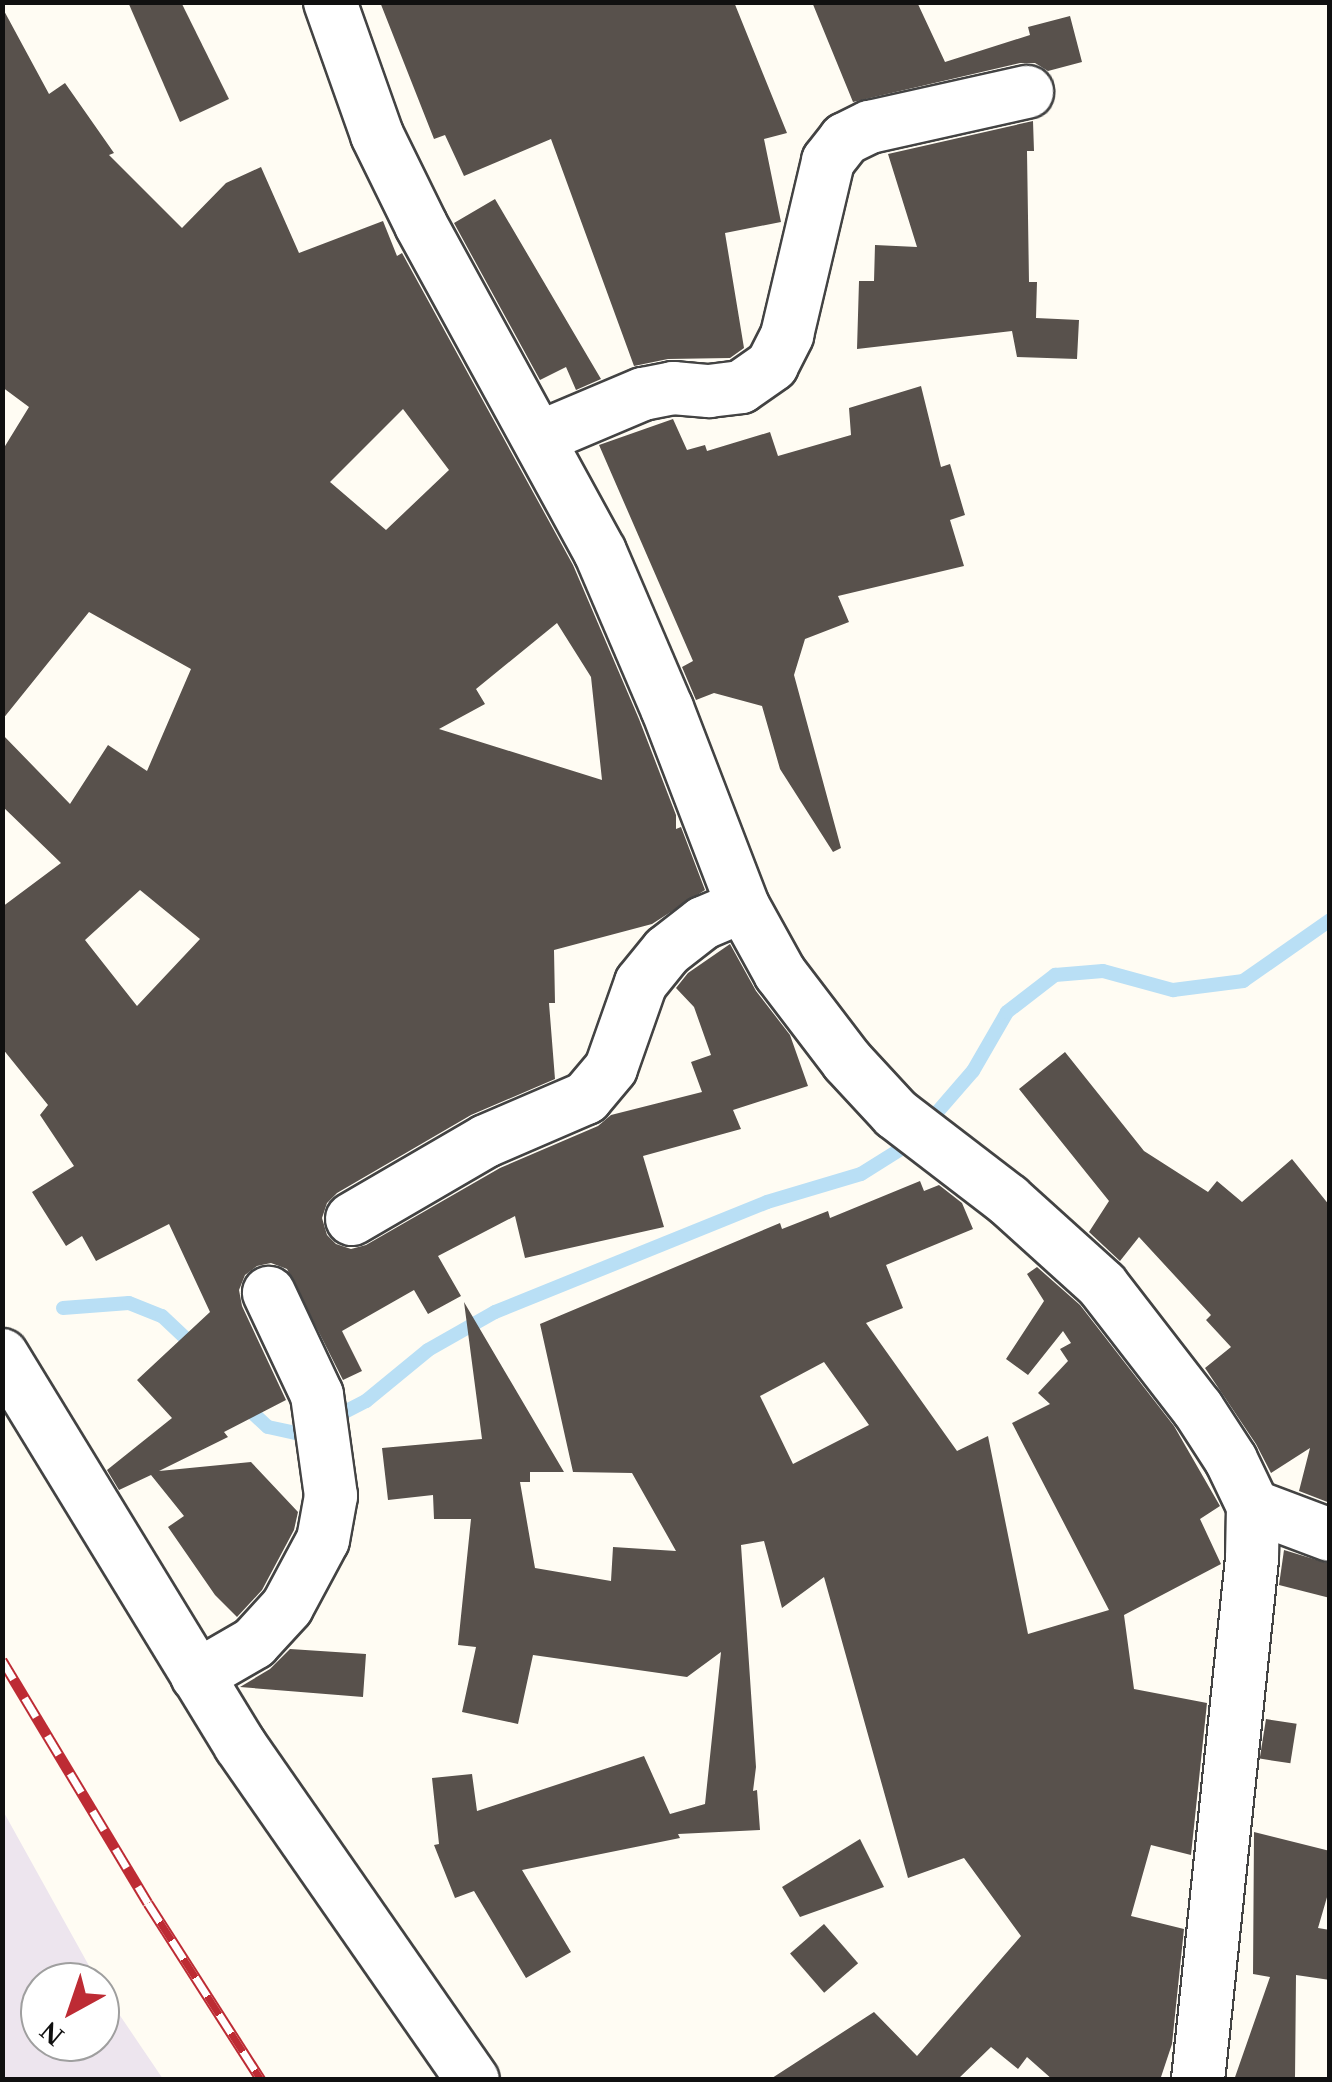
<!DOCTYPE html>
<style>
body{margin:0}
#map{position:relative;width:1332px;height:2082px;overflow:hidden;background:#fffcf3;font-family:"Times New Roman",serif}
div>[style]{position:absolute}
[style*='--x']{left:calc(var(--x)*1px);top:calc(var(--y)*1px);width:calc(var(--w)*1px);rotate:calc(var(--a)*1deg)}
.industrial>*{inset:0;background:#ede5ee}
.stream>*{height:14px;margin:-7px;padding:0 7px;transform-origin:7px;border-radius:7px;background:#b9dff5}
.building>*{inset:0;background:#58514c;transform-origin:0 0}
.roads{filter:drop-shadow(2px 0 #434343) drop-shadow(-2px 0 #434343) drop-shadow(0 2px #434343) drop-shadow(0 -2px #434343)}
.street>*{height:52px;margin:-26px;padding:0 26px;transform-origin:26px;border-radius:26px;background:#fff}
.rail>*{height:11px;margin-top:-5.5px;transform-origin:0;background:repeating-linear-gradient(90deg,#fff 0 22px,#bd2b34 0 44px);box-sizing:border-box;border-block:2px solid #bd2b34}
span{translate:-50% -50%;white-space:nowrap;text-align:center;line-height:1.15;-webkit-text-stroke:10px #fff;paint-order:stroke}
.frame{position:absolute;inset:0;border:5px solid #101010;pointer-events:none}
.north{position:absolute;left:20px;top:1962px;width:100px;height:100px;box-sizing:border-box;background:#fff;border:2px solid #9f9f9f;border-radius:50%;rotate:220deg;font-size:28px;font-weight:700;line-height:40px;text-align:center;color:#101010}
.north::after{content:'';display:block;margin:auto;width:35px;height:45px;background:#bd2b34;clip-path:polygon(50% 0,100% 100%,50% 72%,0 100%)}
</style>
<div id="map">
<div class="industrial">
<i style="clip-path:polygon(2px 1809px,98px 1982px,40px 1982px,40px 2042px,100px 2042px,100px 1986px,163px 2079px,3px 2079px)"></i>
</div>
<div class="stream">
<i style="--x:933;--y:1117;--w:61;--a:-49"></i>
<i style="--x:973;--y:1071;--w:68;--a:-60"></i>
<i style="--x:1007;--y:1012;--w:61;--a:-37.6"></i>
<i style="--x:1055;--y:975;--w:48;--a:-4.8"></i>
<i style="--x:1103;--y:971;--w:73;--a:15.2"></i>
<i style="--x:1173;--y:990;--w:71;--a:-7.3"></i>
<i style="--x:1243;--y:981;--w:106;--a:-35"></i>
<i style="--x:63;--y:1308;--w:66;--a:-4.3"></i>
<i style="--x:129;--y:1303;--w:35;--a:22"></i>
<i style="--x:162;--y:1316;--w:47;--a:43.3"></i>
<i style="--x:242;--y:1403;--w:35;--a:43"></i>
<i style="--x:268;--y:1427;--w:29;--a:12"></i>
<i style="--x:296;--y:1433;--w:15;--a:-20"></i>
<i style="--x:329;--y:1420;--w:42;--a:-27.2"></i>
<i style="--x:366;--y:1401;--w:80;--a:-39.4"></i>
<i style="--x:428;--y:1350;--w:77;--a:-29.6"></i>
<i style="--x:495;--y:1312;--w:293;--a:-22"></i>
<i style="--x:767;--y:1202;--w:98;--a:-16.6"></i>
<i style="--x:861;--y:1174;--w:60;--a:-32.1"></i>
</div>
<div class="building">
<i style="clip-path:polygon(128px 2px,181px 2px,229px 99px,180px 122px)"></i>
<i style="clip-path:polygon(380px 2px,734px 2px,787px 133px,764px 139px,781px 222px,725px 233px,744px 348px,730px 358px,668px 359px,634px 366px,551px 139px,464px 176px,445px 135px,434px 139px)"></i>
<i style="clip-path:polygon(812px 2px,917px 2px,945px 62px,1030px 35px,1028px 27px,1070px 16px,1082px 62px,1048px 71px,1035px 63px,1020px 63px,853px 102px)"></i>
<i style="clip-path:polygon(evenodd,2px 7px,49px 94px,65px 83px,114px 153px,109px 155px,182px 228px,226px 183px,261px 167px,299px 253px,383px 221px,397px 256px,402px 253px,573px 565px,639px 719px,676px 815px,676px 829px,681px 827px,705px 890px,652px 924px,554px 950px,555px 1003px,549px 1003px,555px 1079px,471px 1115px,337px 1193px,327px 1203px,322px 1218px,327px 1235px,336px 1244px,351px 1249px,366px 1245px,500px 1168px,598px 1126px,611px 1115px,702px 1092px,691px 1062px,711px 1055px,694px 1007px,676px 988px,688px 973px,730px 944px,756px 991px,790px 1035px,808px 1086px,733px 1110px,741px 1129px,643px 1156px,664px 1227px,525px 1258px,515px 1216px,438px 1256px,461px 1296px,428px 1314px,414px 1290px,342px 1331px,362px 1371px,343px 1380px,287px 1269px,271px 1263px,257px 1266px,245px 1275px,239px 1290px,242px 1306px,286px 1400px,224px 1432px,228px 1437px,159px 1471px,251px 1462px,298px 1512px,294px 1530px,262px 1590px,237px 1617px,215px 1595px,168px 1527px,184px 1516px,151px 1475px,119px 1490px,107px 1470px,172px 1418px,137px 1380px,210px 1312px,169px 1224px,96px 1261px,82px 1236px,66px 1246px,32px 1192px,74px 1166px,40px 1115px,48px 1105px,2px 1048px,2px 907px,61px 863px,2px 806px,2px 734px,70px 804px,108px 745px,147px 771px,191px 669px,89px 612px,2px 720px,2px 451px,29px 407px,2px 387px,2px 7px,403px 409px,449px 470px,386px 530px,330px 482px,403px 409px,2px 7px,557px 623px,591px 677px,602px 780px,439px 729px,485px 704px,476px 689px,557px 623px,2px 7px,140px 890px,200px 939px,137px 1006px,85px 940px,140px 890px)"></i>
<i style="clip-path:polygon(1033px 121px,1034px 151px,1027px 151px,1029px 282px,1037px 282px,1036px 318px,1079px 320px,1077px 359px,1017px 357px,1012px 331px,857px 349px,859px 281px,874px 281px,875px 245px,917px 247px,888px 154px)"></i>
<i style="clip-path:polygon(495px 199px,588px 357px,601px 379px,576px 390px,566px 367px,540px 380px,454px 223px)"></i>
<i style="clip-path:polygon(921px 386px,941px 467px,950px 464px,965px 515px,950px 520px,964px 566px,838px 596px,849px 622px,805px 639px,794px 675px,841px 848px,833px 852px,780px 769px,762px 706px,714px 693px,696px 700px,682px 667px,693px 661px,599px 445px,673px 419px,687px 450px,705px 445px,707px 451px,770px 432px,778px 456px,851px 435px,849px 408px)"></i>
<i style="clip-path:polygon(1065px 1052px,1144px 1151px,1208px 1192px,1217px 1181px,1242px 1202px,1292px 1159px,1330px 1206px,1330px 1503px,1299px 1491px,1310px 1448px,1271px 1473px,1256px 1444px,1205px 1368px,1231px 1347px,1206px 1320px,1211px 1315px,1139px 1237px,1120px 1261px,1089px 1232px,1109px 1201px,1019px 1089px)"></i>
<i style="clip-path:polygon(evenodd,920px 1181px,924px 1191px,939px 1185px,962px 1203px,973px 1229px,886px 1265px,903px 1308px,866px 1323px,957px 1451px,988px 1436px,1028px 1634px,1109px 1610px,1012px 1423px,1050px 1404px,1038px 1393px,1068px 1361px,1060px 1349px,1071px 1343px,1063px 1331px,1028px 1375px,1006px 1359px,1044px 1301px,1027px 1274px,1037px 1267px,1080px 1305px,1174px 1426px,1220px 1506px,1200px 1519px,1221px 1564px,1124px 1615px,1134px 1689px,1207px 1703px,1191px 1855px,1151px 1845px,1131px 1916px,1184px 1929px,1172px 2044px,1160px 2080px,1053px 2080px,1027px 2057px,1018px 2069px,991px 2047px,957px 2080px,769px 2080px,874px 2012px,917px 2056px,1021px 1936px,964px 1858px,908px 1878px,824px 1577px,782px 1608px,764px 1541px,741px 1545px,756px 1767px,753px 1791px,757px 1790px,760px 1830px,678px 1834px,680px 1838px,522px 1870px,571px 1952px,526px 1978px,474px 1891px,455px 1898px,434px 1845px,439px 1844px,432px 1778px,472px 1774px,477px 1811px,644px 1756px,670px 1814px,705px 1804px,721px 1652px,687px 1677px,533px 1655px,518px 1724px,462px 1712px,476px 1647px,458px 1645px,471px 1519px,434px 1519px,433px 1495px,388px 1500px,382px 1448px,482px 1439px,464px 1302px,564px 1472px,530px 1472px,530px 1482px,520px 1482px,535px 1568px,611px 1581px,613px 1547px,676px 1551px,632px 1473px,573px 1472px,540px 1324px,780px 1223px,782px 1229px,828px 1211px,830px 1218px,920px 1181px,824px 1362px,869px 1425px,793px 1464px,760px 1396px,824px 1362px)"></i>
<i style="clip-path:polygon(1284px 1550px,1330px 1564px,1330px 1598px,1279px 1585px)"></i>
<i style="clip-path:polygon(290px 1649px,366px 1654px,363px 1697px,240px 1687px,270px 1669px)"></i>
<i style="left:1266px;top:1719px;width:31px;height:40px;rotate:9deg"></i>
<i style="clip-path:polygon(1254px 1832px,1330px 1851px,1330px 1887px,1318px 1928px,1330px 1930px,1330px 1980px,1296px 1975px,1295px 2080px,1234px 2080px,1270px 1977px,1253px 1974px)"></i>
<i style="clip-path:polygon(860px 1839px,884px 1887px,800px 1917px,782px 1887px)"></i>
<i style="left:824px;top:1924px;width:52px;height:45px;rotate:49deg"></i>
</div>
<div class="roads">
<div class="street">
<i style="--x:330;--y:2;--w:141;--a:70.5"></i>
<i style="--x:377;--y:135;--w:100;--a:63.9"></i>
<i style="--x:421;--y:225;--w:373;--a:61.3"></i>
<i style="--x:600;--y:552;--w:170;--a:66.8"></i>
<i style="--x:667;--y:708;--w:212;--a:69"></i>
<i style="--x:743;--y:906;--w:77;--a:61.1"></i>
<i style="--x:780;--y:973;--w:111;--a:52.7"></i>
<i style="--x:847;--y:1061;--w:72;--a:47.2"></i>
<i style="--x:896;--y:1114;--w:141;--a:37.5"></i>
<i style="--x:1008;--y:1200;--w:127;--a:42.1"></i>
<i style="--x:1102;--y:1285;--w:157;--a:52.3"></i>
<i style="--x:1198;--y:1409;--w:61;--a:57.1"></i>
<i style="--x:1231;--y:1460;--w:51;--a:64.4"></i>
<i style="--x:1253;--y:1506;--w:53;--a:91.1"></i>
<i style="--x:1252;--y:1559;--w:524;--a:95.92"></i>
<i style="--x:541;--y:437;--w:111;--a:-22.9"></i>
<i style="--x:643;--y:394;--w:31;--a:-11"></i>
<i style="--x:673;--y:388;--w:36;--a:5"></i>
<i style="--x:709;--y:391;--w:32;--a:-7"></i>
<i style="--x:741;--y:387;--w:38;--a:-35"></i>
<i style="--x:772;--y:365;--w:34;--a:-63"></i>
<i style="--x:787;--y:335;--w:179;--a:-76.7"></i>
<i style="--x:828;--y:161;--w:28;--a:-52"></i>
<i style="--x:845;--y:139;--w:28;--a:-26"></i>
<i style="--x:870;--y:127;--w:161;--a:-12.6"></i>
<i style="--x:352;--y:1219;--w:155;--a:-30.2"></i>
<i style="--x:486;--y:1141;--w:109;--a:-23.3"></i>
<i style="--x:586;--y:1098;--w:39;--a:-50"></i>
<i style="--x:611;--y:1068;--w:90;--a:-70.6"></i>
<i style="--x:641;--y:983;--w:41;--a:-50.9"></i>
<i style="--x:667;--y:951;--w:46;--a:-37.9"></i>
<i style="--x:703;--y:923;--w:43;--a:-23"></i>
<i style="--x:2;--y:1355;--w:457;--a:58.6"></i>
<i style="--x:240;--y:1745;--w:408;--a:55.2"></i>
<i style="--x:1253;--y:1506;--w:82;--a:20.6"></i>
<i style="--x:197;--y:1676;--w:66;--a:-30.1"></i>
<i style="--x:254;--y:1643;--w:49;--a:-47.5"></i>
<i style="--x:287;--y:1607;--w:76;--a:-61.8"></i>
<i style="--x:323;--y:1540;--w:45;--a:-79.7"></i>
<i style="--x:331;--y:1496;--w:102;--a:-97.9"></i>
<i style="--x:317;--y:1395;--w:113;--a:-115.2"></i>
</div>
</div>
<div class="rail">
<i style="--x:2;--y:1660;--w:283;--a:59"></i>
<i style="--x:148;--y:1903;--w:210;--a:57.4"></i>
</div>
<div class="frame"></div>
<div class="north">N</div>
</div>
